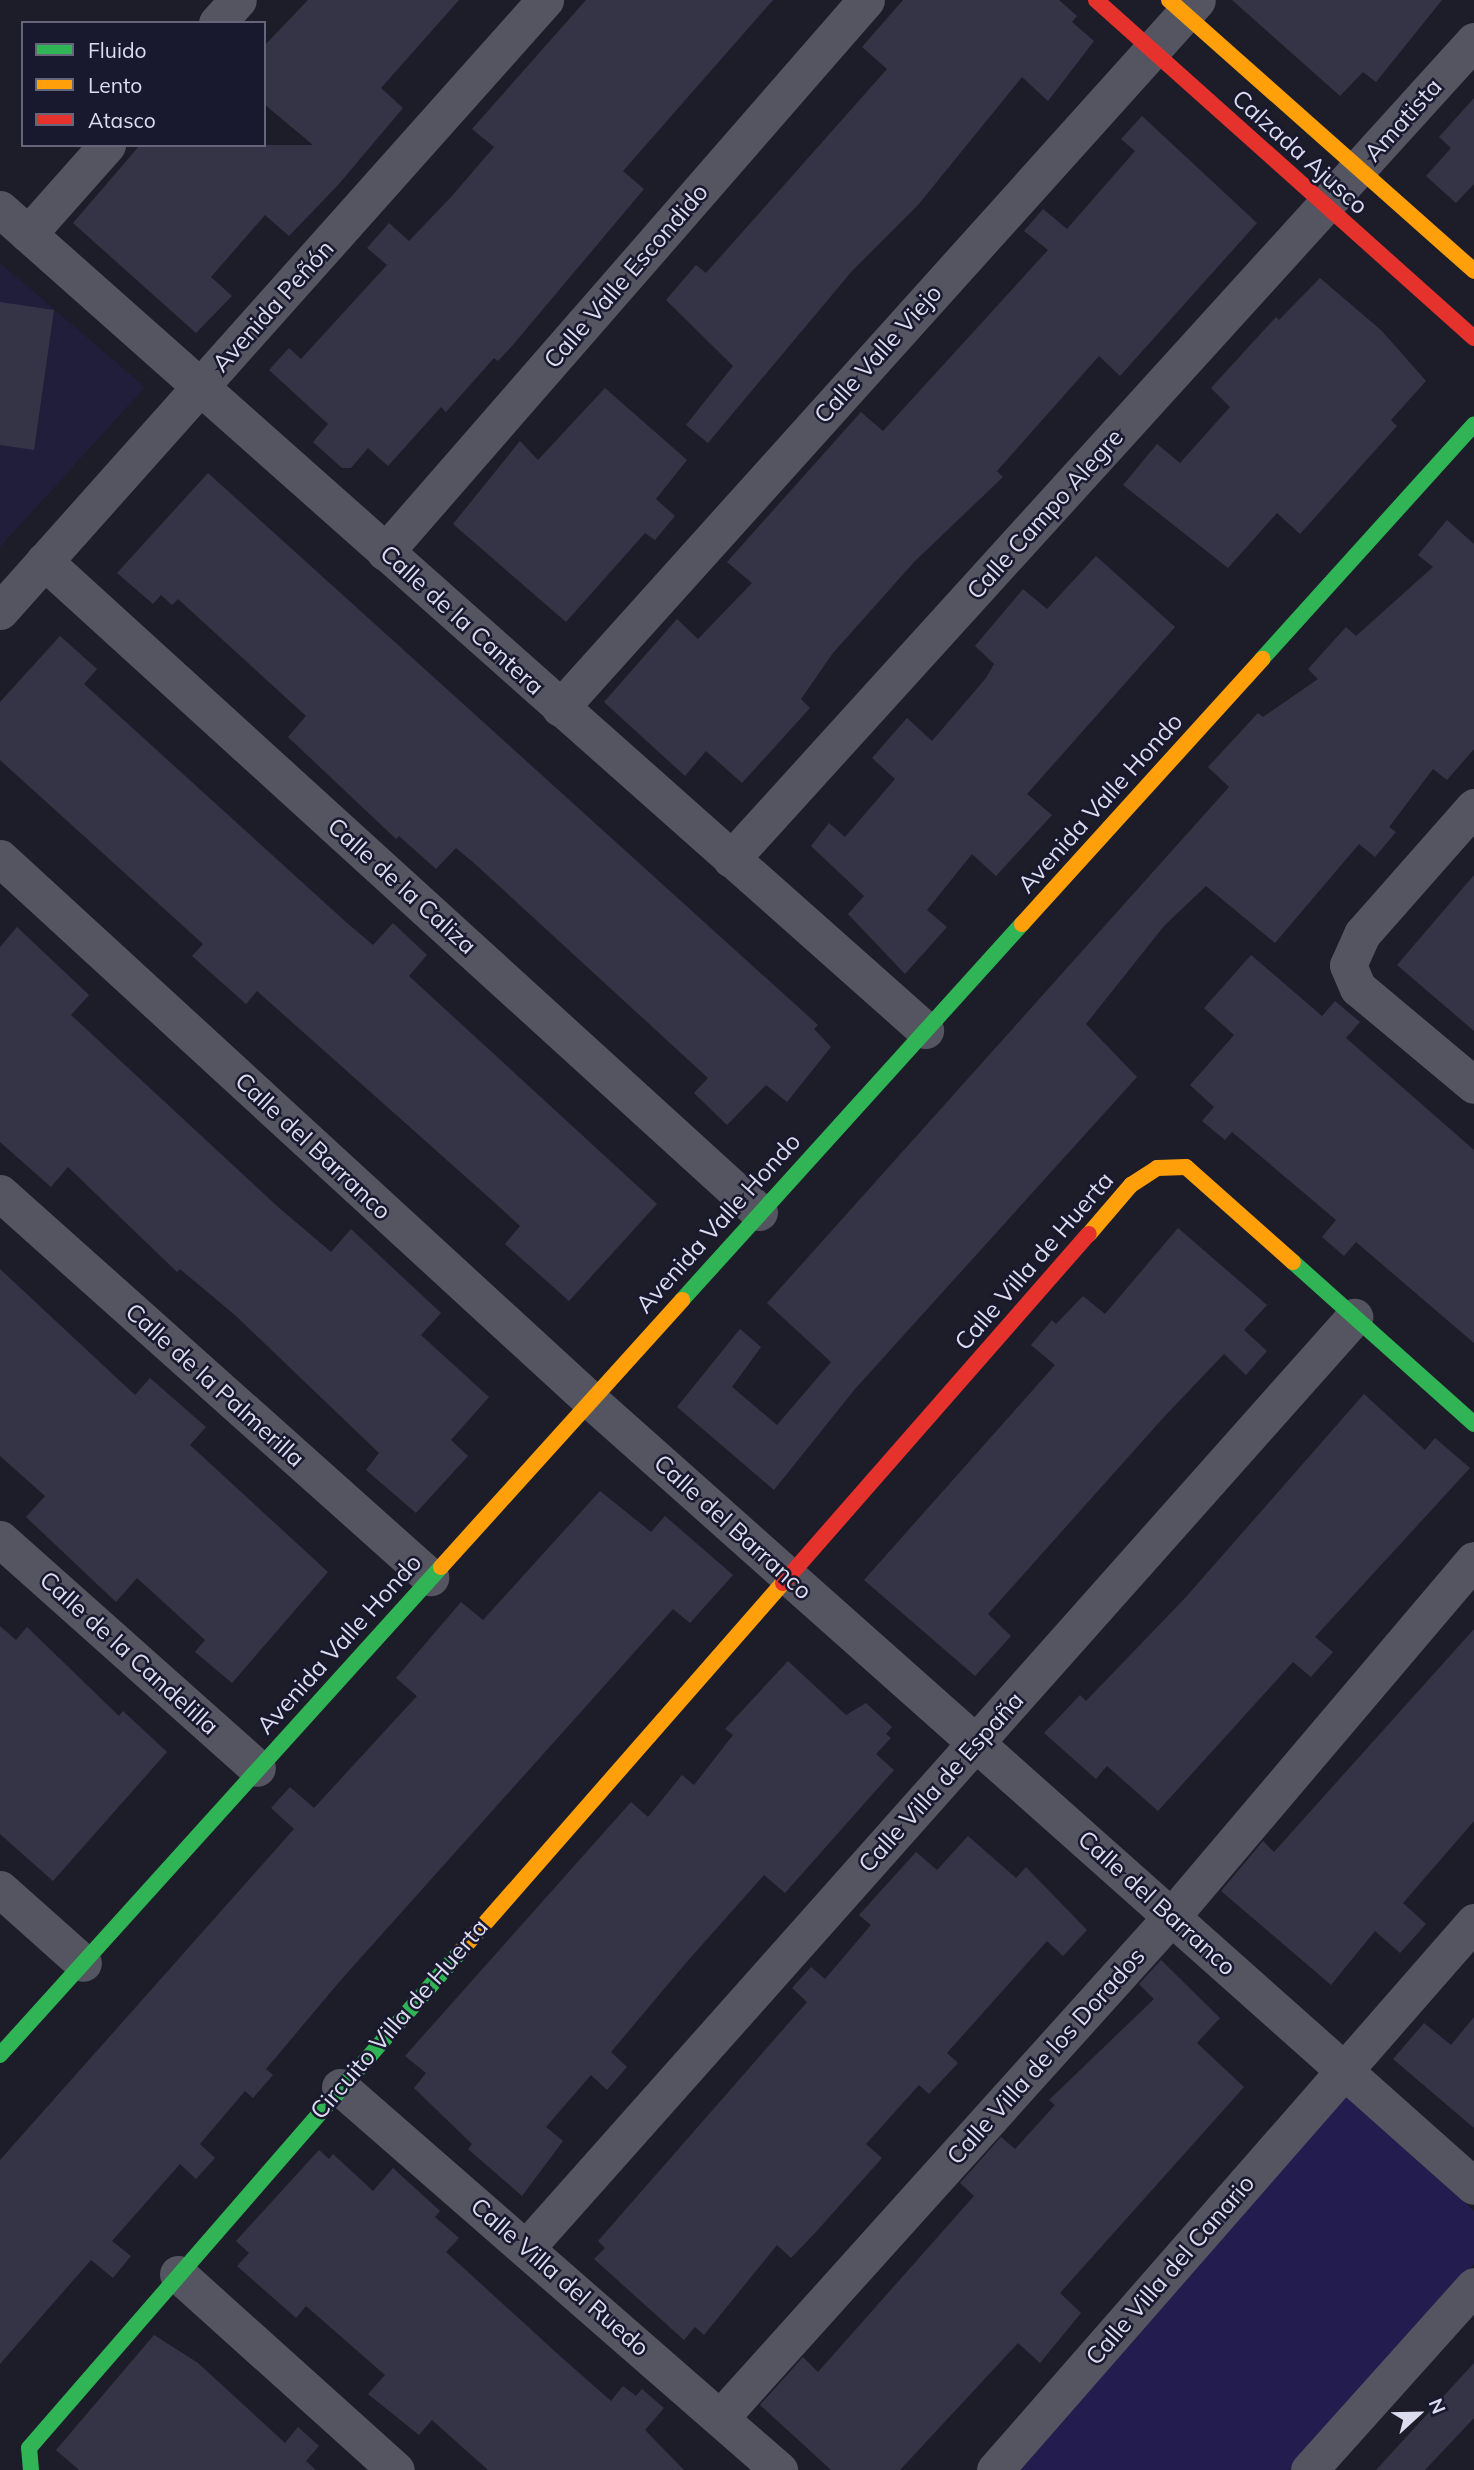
<!DOCTYPE html>
<meta charset="utf-8">
<style>
body{margin:0}
#map{position:relative;width:1474px;height:2470px;overflow:hidden;background:#1d1d2a;font-family:Mulish,sans-serif}
div>[style]{position:absolute}
[style*='--x']{left:calc(var(--x)*1px);top:calc(var(--y)*1px);width:calc(var(--w)*1px);rotate:calc(var(--a)*1deg)}
.built>*{inset:0;background:#201e3a}
.green>*{inset:0;background:#231d4f}
.building>*{inset:0;background:#353447}
.street>*{height:37px;margin:-18.5px;padding:0 18.5px;transform-origin:18.5px;border-radius:18.5px;background:#545561}
.fast>*{height:16px;margin:-8px;padding:0 8px;transform-origin:8px;border-radius:8px;background:#30b455}
.slow>*{height:16px;margin:-8px;padding:0 8px;transform-origin:8px;border-radius:8px;background:#ff9f0a}
.jam>*{height:16px;margin:-8px;padding:0 8px;transform-origin:8px;border-radius:8px;background:#e5322d}
span{translate:-50% -50%;white-space:nowrap;text-align:center;line-height:1.15;-webkit-text-stroke:5px #18182f;paint-order:stroke}
.street-label{font-size:24px;color:#dbdced}
.legend{position:absolute;left:21px;top:21px;width:245px;height:126px;box-sizing:border-box;background:#18182f;border:2px solid #66667b;margin:0;padding:9px 12px;list-style:none;font-size:21px;color:#dbdced}
.legend li{display:flex;align-items:center;gap:14px;height:35px}
.legend b{width:35px;border:2px solid #66667b}
.north{position:absolute;left:1383px;top:2379px;width:70px;height:70px;-webkit-text-stroke:5px #18182f;paint-order:stroke;rotate:68deg;font-size:19px;font-weight:700;line-height:28px;text-align:center;color:#dbdced}
.north::after{content:'';display:block;margin:auto;width:24px;height:32px;background:#dbdced;clip-path:polygon(50% 0,100% 100%,50% 72%,0 100%)}
</style>
<div id="map">
<div class="built">
<i style="clip-path:polygon(0 263px,145px 387px,0 547px)"></i>
</div>
<div class="green">
<i style="clip-path:polygon(1339px 2087px,1474px 2211px,1474px 2264px,1289px 2470px,1003px 2470px)"></i>
</div>
<div class="building">
<i style="clip-path:polygon(308px 0,459px 0,381px 88px,403px 108px,338px 185px,289px 236px,265px 215px,211px 277px,232px 296px,196px 333px,73px 223px,140px 145px,313px 145px,264px 104px,264px 46px)"></i>
<i style="clip-path:polygon(586px 0,773px 0,623px 171px,644px 189px,512px 346px,498px 361px,494px 358px,446px 412px,441px 407px,388px 466px,368px 448px,351px 468px,342px 468px,313px 442px,328px 424px,269px 370px,289px 348px,301px 359px,387px 265px,367px 248px,389px 223px,409px 241px,452px 196px,494px 147px,472px 129px)"></i>
<i style="clip-path:polygon(903px 0,1059px 0,1077px 16px,1072px 22px,1094px 41px,1048px 101px,1022px 77px,918px 205px,852px 271px,708px 443px,686px 425px,733px 366px,666px 300px,696px 265px,706px 273px,887px 69px,862px 47px)"></i>
<i style="clip-path:polygon(1232px 0,1442px 0,1376px 82px,1363px 72px,1340px 96px)"></i>
<i style="clip-path:polygon(1474px 98px,1474px 184px,1456px 203px,1426px 176px,1451px 148px,1439px 137px)"></i>
<i style="clip-path:polygon(1142px 116px,1257px 223px,1120px 376px,1099px 356px,997px 471px,1003px 477px,914px 562px,833px 653px,801px 699px,810px 708px,742px 783px,706px 751px,685px 776px,604px 702px,677px 619px,698px 639px,752px 583px,727px 562px,861px 412px,883px 431px,1048px 250px,1024px 231px,1043px 209px,1067px 229px,1135px 151px,1121px 139px)"></i>
<i style="clip-path:polygon(1320px 278px,1382px 331px,1426px 381px,1391px 420px,1397px 426px,1300px 534px,1277px 513px,1228px 568px,1123px 485px,1157px 444px,1180px 463px,1230px 407px,1211px 388px,1276px 317px,1279px 320px)"></i>
<i style="clip-path:polygon(0 302px,54px 310px,34px 450px,0 445px)"></i>
<i style="clip-path:polygon(605px 388px,687px 460px,656px 499px,675px 516px,655px 540px,645px 533px,566px 622px,453px 524px,520px 441px,538px 460px)"></i>
<i style="clip-path:polygon(208px 473px,818px 1025px,814px 1029px,831px 1047px,787px 1102px,766px 1085px,727px 1125px,694px 1093px,708px 1078px,474px 863px,456px 848px,436px 869px,399px 836px,396px 839px,288px 737px,306px 716px,178px 599px,172px 605px,161px 595px,153px 604px,117px 573px)"></i>
<i style="clip-path:polygon(1447px 520px,1474px 544px,1474px 749px,1447px 780px,1433px 769px,1389px 827px,1396px 832px,1375px 857px,1359px 844px,1275px 943px,1206px 886px,1164px 926px,1086px 1024px,1137px 1077px,855px 1389px,774px 1490px,677px 1407px,740px 1329px,761px 1347px,732px 1387px,777px 1425px,831px 1362px,767px 1303px,1229px 787px,1208px 767px,1258px 713px,1263px 717px,1318px 679px,1308px 669px,1346px 627px,1356px 636px,1433px 567px,1418px 555px)"></i>
<i style="clip-path:polygon(1096px 556px,1175px 627px,1027px 794px,1052px 815px,996px 876px,972px 854px,927px 910px,947px 927px,905px 974px,848px 914px,864px 896px,811px 846px,829px 823px,845px 837px,895px 779px,872px 758px,907px 718px,932px 741px,986px 678px,994px 664px,975px 646px,1023px 589px,1047px 609px)"></i>
<i style="clip-path:polygon(60px 636px,97px 669px,84px 684px,347px 923px,373px 945px,393px 923px,427px 955px,409px 976px,657px 1204px,569px 1301px,505px 1244px,520px 1226px,494px 1202px,257px 991px,246px 1004px,192px 956px,203px 944px,0 760px,0 702px)"></i>
<i style="clip-path:polygon(1474px 875px,1474px 1031px,1397px 965px)"></i>
<i style="clip-path:polygon(17px 927px,89px 995px,71px 1015px,278px 1207px,331px 1252px,351px 1229px,441px 1313px,421px 1335px,489px 1397px,451px 1440px,468px 1456px,416px 1513px,366px 1470px,379px 1453px,236px 1316px,180px 1269px,177px 1272px,68px 1167px,51px 1187px,0 1142px,0 947px)"></i>
<i style="clip-path:polygon(1251px 955px,1322px 1016px,1335px 1001px,1360px 1022px,1346px 1038px,1474px 1150px,1474px 1343px,1356px 1242px,1344px 1256px,1322px 1237px,1336px 1220px,1232px 1132px,1225px 1140px,1202px 1121px,1214px 1107px,1190px 1085px,1234px 1035px,1204px 1008px)"></i>
<i style="clip-path:polygon(1178px 1228px,1267px 1305px,1244px 1330px,1267px 1351px,1246px 1375px,1224px 1354px,1163px 1418px,988px 1614px,1011px 1636px,975px 1676px,864px 1580px,1055px 1365px,1031px 1345px,1052px 1320px,1056px 1324px,1083px 1296px,1105px 1314px)"></i>
<i style="clip-path:polygon(0 1269px,135px 1395px,150px 1378px,206px 1427px,190px 1445px,328px 1572px,232px 1683px,195px 1652px,205px 1640px,137px 1578px,116px 1602px,26px 1517px,45px 1496px,0 1456px)"></i>
<i style="clip-path:polygon(1364px 1394px,1425px 1450px,1435px 1438px,1470px 1468px,1315px 1637px,1333px 1652px,1311px 1677px,1293px 1662px,1158px 1811px,1107px 1766px,1096px 1779px,1044px 1733px,1080px 1695px,1086px 1701px,1186px 1597px)"></i>
<i style="clip-path:polygon(600px 1491px,651px 1532px,665px 1516px,733px 1575px,690px 1623px,673px 1609px,340px 1981px,266px 2069px,273px 2075px,253px 2098px,245px 2091px,200px 2144px,215px 2158px,196px 2179px,180px 2164px,112px 2241px,131px 2256px,113px 2278px,91px 2260px,0 2364px,0 2160px,294px 1829px,271px 1808px,290px 1787px,314px 1808px,417px 1696px,396px 1678px,461px 1602px,483px 1620px)"></i>
<i style="clip-path:polygon(0 1626px,16px 1640px,27px 1627px,119px 1716px,123px 1711px,167px 1752px,53px 1881px,0 1834px)"></i>
<i style="clip-path:polygon(1474px 1629px,1474px 1821px,1403px 1903px,1426px 1924px,1400px 1953px,1375px 1931px,1331px 1985px,1221px 1891px,1263px 1841px,1274px 1852px)"></i>
<i style="clip-path:polygon(788px 1661px,846px 1715px,866px 1703px,892px 1727px,886px 1734px,891px 1738px,876px 1754px,894px 1770px,785px 1893px,764px 1875px,685px 1964px,611px 2052px,627px 2067px,607px 2090px,591px 2075px,546px 2127px,563px 2141px,522px 2196px,468px 2149px,472px 2144px,414px 2088px,426px 2073px,405px 2056px,631px 1802px,648px 1817px,682px 1775px,694px 1785px,733px 1735px,725px 1729px)"></i>
<i style="clip-path:polygon(968px 1836px,1016px 1878px,1026px 1867px,1087px 1930px,1063px 1956px,1047px 1941px,947px 2053px,958px 2063px,929px 2094px,919px 2085px,866px 2144px,882px 2158px,815px 2233px,791px 2258px,777px 2245px,704px 2335px,695px 2327px,684px 2340px,594px 2259px,605px 2248px,598px 2241px,807px 2002px,792px 1988px,811px 1967px,825px 1979px,871px 1925px,859px 1915px,916px 1852px,937px 1870px)"></i>
<i style="clip-path:polygon(1161px 1960px,1220px 2018px,1197px 2043px,1244px 2087px,1060px 2293px,1081px 2313px,1040px 2363px,1018px 2343px,900px 2470px,831px 2470px,760px 2405px,803px 2357px,818px 2372px,974px 2196px,960px 2183px,1001px 2137px,1015px 2149px,1055px 2105px,1049px 2100px,1154px 1999px,1139px 1984px)"></i>
<i style="clip-path:polygon(1474px 2017px,1474px 2128px,1393px 2059px,1424px 2023px,1451px 2045px)"></i>
<i style="clip-path:polygon(319px 2150px,329px 2159px,333px 2154px,373px 2191px,393px 2168px,440px 2211px,435px 2217px,459px 2238px,446px 2252px,560px 2356px,611px 2401px,623px 2386px,636px 2396px,642px 2389px,664px 2408px,645px 2430px,684px 2470px,488px 2470px,432px 2420px,419px 2435px,368px 2394px,385px 2375px,306px 2306px,296px 2318px,237px 2266px,249px 2253px,236px 2241px)"></i>
<i style="clip-path:polygon(154px 2335px,198px 2363px,285px 2443px,298px 2427px,319px 2446px,306px 2461px,316px 2470px,79px 2470px,56px 2450px)"></i>
<i style="clip-path:polygon(1474px 2363px,1474px 2418px,1425px 2470px,1376px 2470px)"></i>
</div>
<div class="street">
<i style="--x:217;--y:23;--w:31;--a:-48"></i>
<i style="--x:0;--y:209;--w:1237;--a:41.59"></i>
<i style="--x:28;--y:234;--w:119;--a:-48.4"></i>
<i style="--x:385;--y:552;--w:732;--a:-48.93"></i>
<i style="--x:44;--y:561;--w:967;--a:42.32"></i>
<i style="--x:0;--y:611;--w:819;--a:-48.27"></i>
<i style="--x:560;--y:708;--w:952;--a:-48.02"></i>
<i style="--x:1474;--y:807;--w:169;--a:131.4"></i>
<i style="--x:1362;--y:934;--w:34;--a:114"></i>
<i style="--x:1348;--y:965;--w:25;--a:67"></i>
<i style="--x:1358;--y:988;--w:151;--a:39.9"></i>
<i style="--x:0;--y:858;--w:800;--a:42.57"></i>
<i style="--x:589;--y:1399;--w:1184;--a:41.65"></i>
<i style="--x:731;--y:859;--w:1105;--a:-47.75"></i>
<i style="--x:0;--y:1193;--w:577;--a:41.77"></i>
<i style="--x:0;--y:1539;--w:344;--a:41.7"></i>
<i style="--x:0;--y:1889;--w:111;--a:41.7"></i>
<i style="--x:340;--y:2087;--w:583;--a:41.1"></i>
<i style="--x:527;--y:2247;--w:1245;--a:-48.35"></i>
<i style="--x:178;--y:2274;--w:293;--a:42"></i>
<i style="--x:720;--y:2418;--w:674;--a:-48.01"></i>
<i style="--x:1171;--y:1917;--w:468;--a:-49.7"></i>
<i style="--x:995;--y:2470;--w:728;--a:-48.84"></i>
<i style="--x:1309;--y:2470;--w:247;--a:-48.1"></i>
</div>
<div class="fast">
<i style="--x:1262;--y:659;--w:316;--a:-47.9"></i>
<i style="--x:1293;--y:1262;--w:243;--a:41.8"></i>
<i style="--x:682;--y:1300;--w:507;--a:-47.88"></i>
<i style="--x:0;--y:2055;--w:658;--a:-47.9"></i>
<i style="--x:31;--y:2470;--w:22;--a:-95"></i>
<i style="--x:29;--y:2448;--w:656;--a:-49.02"></i>
</div>
<div class="slow">
<i style="--x:1169;--y:0;--w:408;--a:41.6"></i>
<i style="--x:1022;--y:924;--w:358;--a:-47.8"></i>
<i style="--x:1089;--y:1234;--w:65;--a:-49.4"></i>
<i style="--x:1131;--y:1185;--w:31;--a:-33"></i>
<i style="--x:1157;--y:1168;--w:29;--a:-2"></i>
<i style="--x:1186;--y:1167;--w:143;--a:41.6"></i>
<i style="--x:441;--y:1567;--w:360;--a:-47.9"></i>
<i style="--x:459;--y:1953;--w:492;--a:-48.8"></i>
</div>
<div class="jam">
<i style="--x:1096;--y:0;--w:507;--a:41.8"></i>
<i style="--x:783;--y:1583;--w:464;--a:-48.8"></i>
</div>
<div class="street-label">
<span style="left:1403px;top:120px;rotate:-48deg">Amatista</span>
<span style="left:1300px;top:152px;rotate:42deg">Calzada Ajusco</span>
<span style="left:626px;top:276px;rotate:-49deg">Calle Valle Escondido</span>
<span style="left:273px;top:306px;rotate:-48deg">Avenida Peñón</span>
<span style="left:878px;top:354px;rotate:-48deg">Calle Valle Viejo</span>
<span style="left:1045px;top:514px;rotate:-48deg">Calle Campo Alegre</span>
<span style="left:462px;top:620px;rotate:42deg">Calle de la Cantera</span>
<span style="left:1100px;top:803px;rotate:-48deg">Avenida Valle Hondo</span>
<span style="left:402px;top:886px;rotate:42deg">Calle de la Caliza</span>
<span style="left:313px;top:1146px;rotate:43deg">Calle del Barranco</span>
<span style="left:718px;top:1223px;rotate:-48deg">Avenida Valle Hondo</span>
<span style="left:1034px;top:1261px;rotate:-49deg">Calle Villa de Huerta</span>
<span style="left:215px;top:1385px;rotate:42deg">Calle de la Palmerilla</span>
<span style="left:733px;top:1527px;rotate:42deg">Calle del Barranco</span>
<span style="left:339px;top:1644px;rotate:-48deg">Avenida Valle Hondo</span>
<span style="left:129px;top:1653px;rotate:42deg">Calle de la Candelilla</span>
<span style="left:941px;top:1782px;rotate:-48deg">Calle Villa de España</span>
<span style="left:1157px;top:1903px;rotate:42deg">Calle del Barranco</span>
<span style="left:399px;top:2019px;rotate:-49deg">Circuito Villa de Huerta</span>
<span style="left:1046px;top:2056px;rotate:-48deg">Calle Villa de los Dorados</span>
<span style="left:1170px;top:2270px;rotate:-49deg">Calle Villa del Canario</span>
<span style="left:560px;top:2277px;rotate:41deg">Calle Villa del Ruedo</span>
</div>
<ul class="legend">
<li><b style="height:9px;background:#30b455"></b>Fluido</li>
<li><b style="height:9px;background:#ff9f0a"></b>Lento</li>
<li><b style="height:9px;background:#e5322d"></b>Atasco</li>
</ul>
<div class="north">N</div>
</div>
